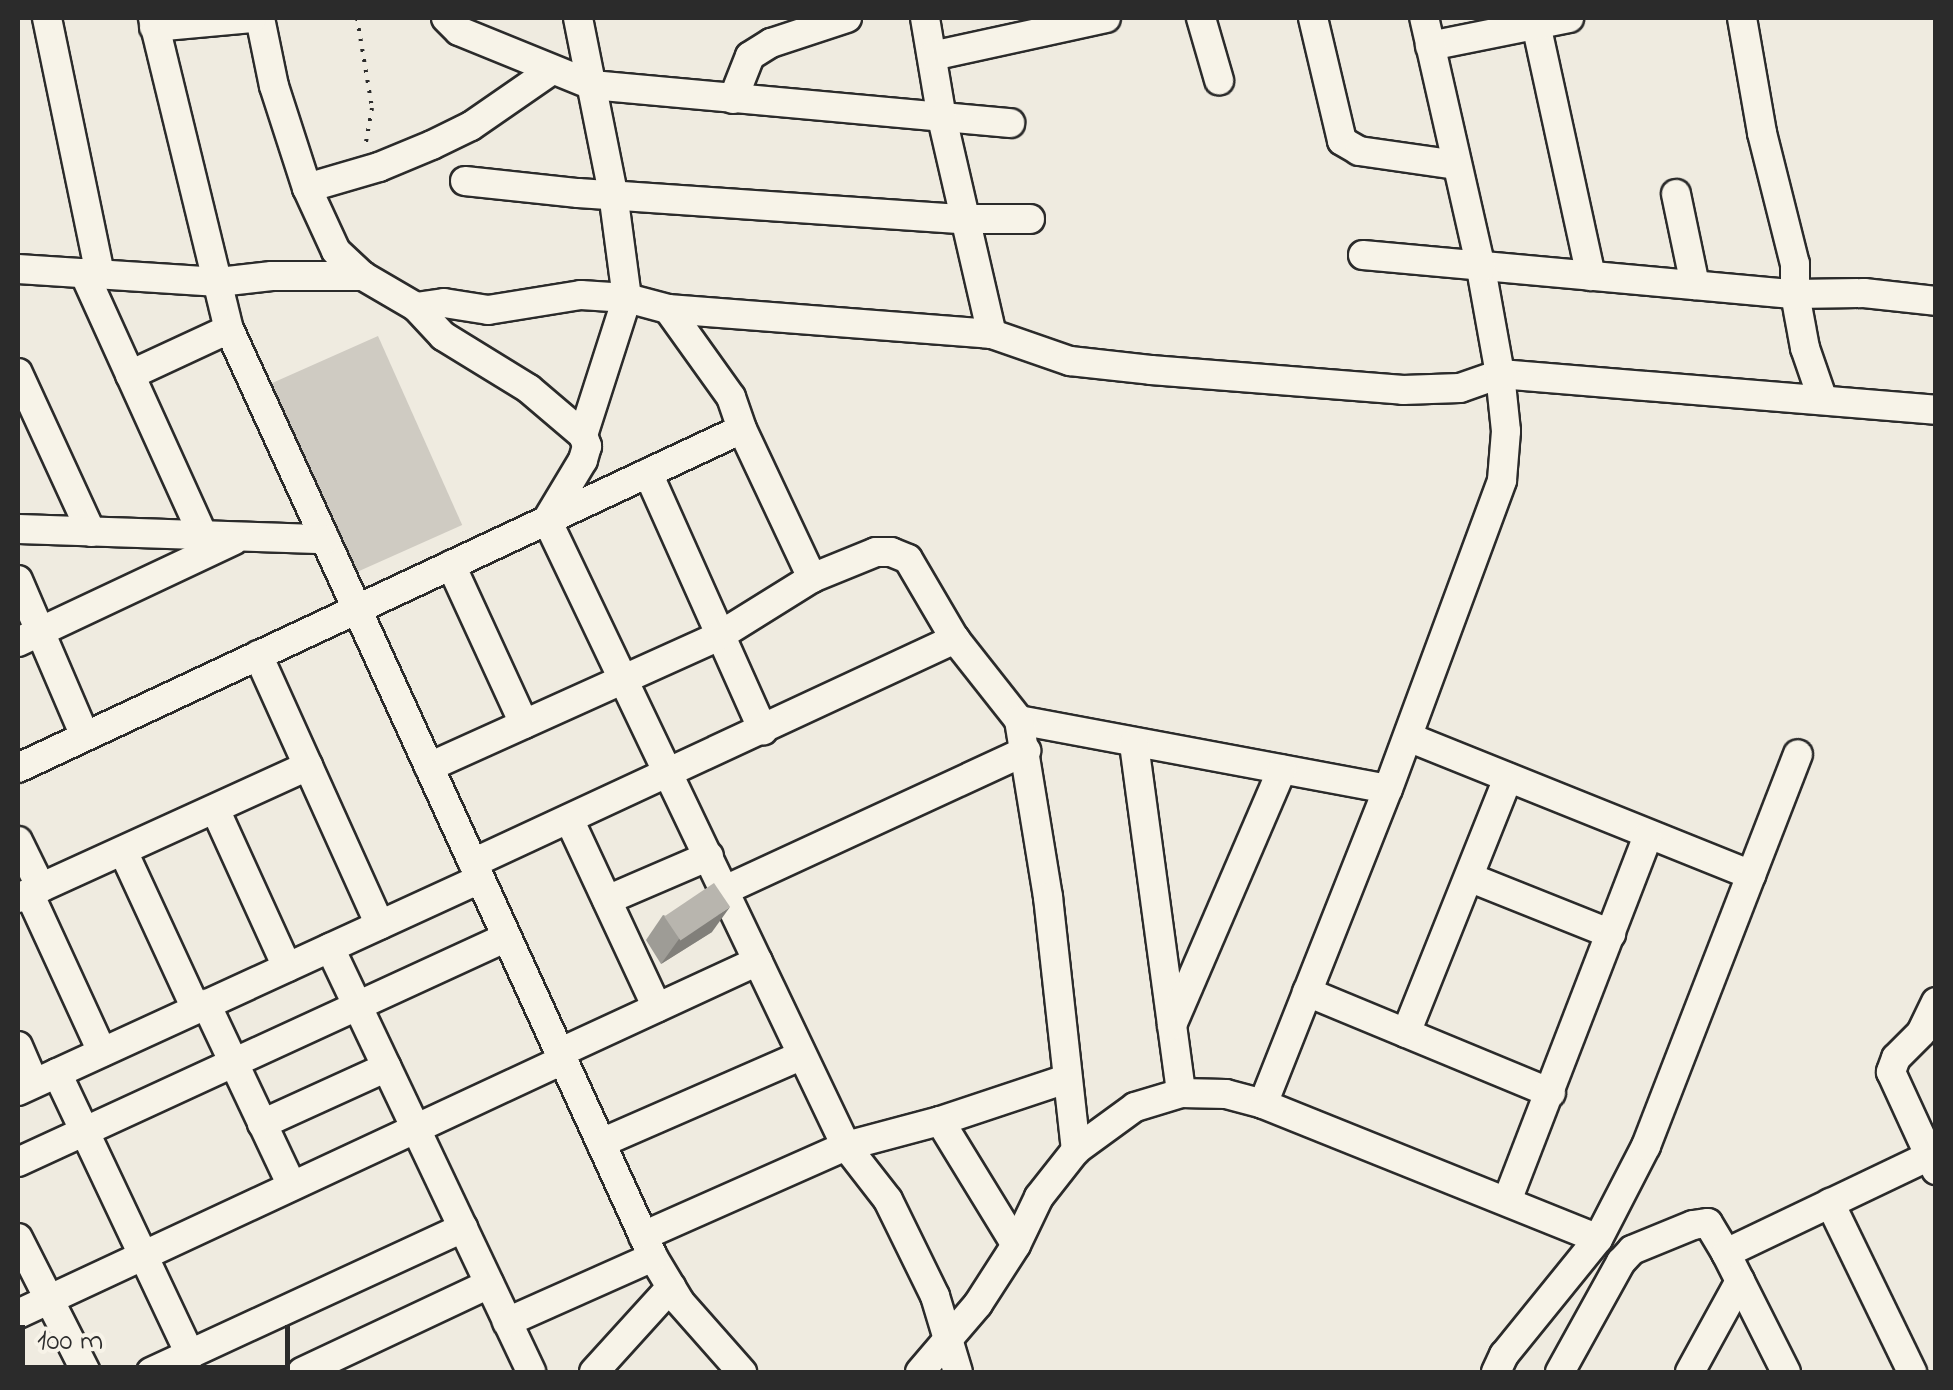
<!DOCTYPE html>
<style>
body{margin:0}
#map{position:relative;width:1953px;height:1390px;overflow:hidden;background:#efebe0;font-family:"Indie Flower",sans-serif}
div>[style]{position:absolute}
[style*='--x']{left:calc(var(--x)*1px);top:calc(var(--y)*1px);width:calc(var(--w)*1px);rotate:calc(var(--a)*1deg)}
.green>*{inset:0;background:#cfcbc2;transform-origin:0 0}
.path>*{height:4px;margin-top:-2px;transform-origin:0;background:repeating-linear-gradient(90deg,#2b2b2b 0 2.5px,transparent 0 10.5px)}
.roads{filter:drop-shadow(2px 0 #2b2b2b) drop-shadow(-2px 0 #2b2b2b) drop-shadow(0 2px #2b2b2b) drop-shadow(0 -2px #2b2b2b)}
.minor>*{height:28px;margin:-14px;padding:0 14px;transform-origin:14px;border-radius:14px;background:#f7f3e8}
.wall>*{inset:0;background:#9e9c96}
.shaded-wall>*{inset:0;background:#817f7a}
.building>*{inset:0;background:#b8b5ae;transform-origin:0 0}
span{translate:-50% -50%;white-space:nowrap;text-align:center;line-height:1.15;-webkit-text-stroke:10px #f7f3e8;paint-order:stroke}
.frame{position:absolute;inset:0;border:20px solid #2b2b2b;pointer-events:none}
.scale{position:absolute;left:20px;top:1325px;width:270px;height:45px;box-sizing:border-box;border:5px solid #2b2b2b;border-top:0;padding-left:12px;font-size:30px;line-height:35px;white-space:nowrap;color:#2b2b2b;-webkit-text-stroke:8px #f7f3e8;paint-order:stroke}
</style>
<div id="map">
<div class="green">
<i style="left:378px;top:336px;width:207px;height:125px;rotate:66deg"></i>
</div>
<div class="path">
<i style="--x:357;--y:18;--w:91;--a:80.5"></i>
<i style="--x:372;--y:108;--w:39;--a:100"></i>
</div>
<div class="roads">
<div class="minor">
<i style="--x:47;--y:18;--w:261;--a:78.3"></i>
<i style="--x:153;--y:18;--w:320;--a:76.3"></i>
<i style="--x:229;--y:329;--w:1020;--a:65.44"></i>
<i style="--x:653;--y:1257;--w:52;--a:59"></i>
<i style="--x:680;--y:1302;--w:94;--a:48.5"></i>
<i style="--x:260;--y:18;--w:69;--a:78.4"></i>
<i style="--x:274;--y:86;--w:107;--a:72.1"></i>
<i style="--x:307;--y:188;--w:69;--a:65.3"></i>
<i style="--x:336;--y:251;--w:37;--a:43"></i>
<i style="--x:363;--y:276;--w:61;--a:30.3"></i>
<i style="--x:416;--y:307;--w:40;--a:47"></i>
<i style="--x:443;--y:336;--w:101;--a:31.6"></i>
<i style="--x:529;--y:389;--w:71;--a:40.4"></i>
<i style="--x:583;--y:435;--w:12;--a:70"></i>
<i style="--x:587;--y:446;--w:15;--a:106"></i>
<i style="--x:583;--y:460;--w:70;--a:121"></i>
<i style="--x:547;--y:520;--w:694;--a:64.47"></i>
<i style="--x:846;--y:1146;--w:68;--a:52.1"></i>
<i style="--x:888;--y:1200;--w:107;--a:63.9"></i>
<i style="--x:935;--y:1296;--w:79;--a:73.2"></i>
<i style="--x:446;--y:18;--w:18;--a:45"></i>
<i style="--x:459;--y:31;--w:144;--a:22.1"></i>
<i style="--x:592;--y:85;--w:420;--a:5.2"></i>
<i style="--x:578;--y:18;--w:178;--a:78.7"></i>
<i style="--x:613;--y:193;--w:106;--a:82.4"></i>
<i style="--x:627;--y:298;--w:144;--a:107.8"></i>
<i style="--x:925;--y:18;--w:101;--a:80.4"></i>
<i style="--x:942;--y:118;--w:222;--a:77"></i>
<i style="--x:1201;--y:18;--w:65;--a:73.8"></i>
<i style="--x:1313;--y:18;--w:126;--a:76.7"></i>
<i style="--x:1342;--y:141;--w:20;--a:30"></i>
<i style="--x:1359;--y:151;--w:98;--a:8.2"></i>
<i style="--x:1742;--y:18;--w:117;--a:80.1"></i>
<i style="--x:1762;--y:133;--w:135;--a:75.9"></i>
<i style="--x:1795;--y:264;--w:30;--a:90"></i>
<i style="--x:1795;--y:294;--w:55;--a:79.5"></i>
<i style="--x:1805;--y:348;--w:55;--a:70.9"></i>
<i style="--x:1536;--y:24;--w:258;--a:77.7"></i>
<i style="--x:154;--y:27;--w:98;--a:-5.2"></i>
<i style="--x:1430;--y:46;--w:142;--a:-11.4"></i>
<i style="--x:932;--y:56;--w:178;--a:-12.3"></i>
<i style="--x:733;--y:99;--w:46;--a:-68.4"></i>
<i style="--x:750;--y:56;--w:25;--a:-32"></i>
<i style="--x:771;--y:43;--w:80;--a:-18.2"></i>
<i style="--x:465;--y:181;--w:114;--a:6.1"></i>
<i style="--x:578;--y:193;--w:387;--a:3.9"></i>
<i style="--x:964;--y:219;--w:66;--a:0"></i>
<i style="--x:307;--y:188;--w:75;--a:-16.3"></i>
<i style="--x:379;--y:167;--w:57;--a:-22.5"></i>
<i style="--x:432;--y:145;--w:43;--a:-26"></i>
<i style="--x:471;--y:126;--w:98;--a:-34.7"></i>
<i style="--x:1676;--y:194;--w:93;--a:78.2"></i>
<i style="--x:1363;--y:255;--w:434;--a:5.2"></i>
<i style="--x:1795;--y:294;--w:69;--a:-0.8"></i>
<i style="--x:1864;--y:293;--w:72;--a:6.3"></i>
<i style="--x:18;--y:269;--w:201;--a:3.7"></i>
<i style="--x:219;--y:282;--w:53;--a:-6.5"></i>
<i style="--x:272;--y:276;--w:91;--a:0"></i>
<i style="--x:84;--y:273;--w:290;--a:65.6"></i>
<i style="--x:416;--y:307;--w:28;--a:-8"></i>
<i style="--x:444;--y:303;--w:45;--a:9"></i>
<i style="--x:488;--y:310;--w:94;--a:-9.2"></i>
<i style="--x:581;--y:295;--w:46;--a:3.7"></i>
<i style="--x:627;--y:298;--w:42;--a:15"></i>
<i style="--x:668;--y:309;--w:325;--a:4.4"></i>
<i style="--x:992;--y:334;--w:83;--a:19.1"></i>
<i style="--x:1070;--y:361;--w:81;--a:6.3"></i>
<i style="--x:1151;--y:370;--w:253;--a:4.5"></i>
<i style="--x:1403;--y:390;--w:57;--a:-2"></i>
<i style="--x:1460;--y:388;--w:42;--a:-19.3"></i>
<i style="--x:1500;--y:374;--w:437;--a:4.7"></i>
<i style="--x:668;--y:309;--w:108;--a:54.4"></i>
<i style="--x:731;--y:397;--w:34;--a:71"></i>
<i style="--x:742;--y:429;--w:165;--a:64.8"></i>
<i style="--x:18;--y:373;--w:175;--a:65.3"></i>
<i style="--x:130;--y:375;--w:109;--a:-24.9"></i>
<i style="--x:648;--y:473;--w:282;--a:65.9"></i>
<i style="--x:18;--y:529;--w:307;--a:1.9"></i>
<i style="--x:451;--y:565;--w:175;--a:65.3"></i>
<i style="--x:18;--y:580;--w:170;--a:66.8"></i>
<i style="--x:18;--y:642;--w:238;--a:-25.2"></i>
<i style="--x:258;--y:655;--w:296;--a:65.7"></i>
<i style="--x:1019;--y:720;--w:375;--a:10.6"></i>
<i style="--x:1408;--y:737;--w:370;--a:21.9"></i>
<i style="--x:1134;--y:744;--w:352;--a:82.3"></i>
<i style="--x:429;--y:767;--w:318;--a:-24.3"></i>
<i style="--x:719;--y:636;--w:110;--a:-31.9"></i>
<i style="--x:812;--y:578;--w:69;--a:-22.1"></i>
<i style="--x:876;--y:552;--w:15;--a:0"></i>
<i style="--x:891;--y:552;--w:18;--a:22"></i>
<i style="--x:908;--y:559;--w:93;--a:59.6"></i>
<i style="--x:955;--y:639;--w:103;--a:51.7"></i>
<i style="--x:1019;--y:720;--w:179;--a:80.7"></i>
<i style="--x:1048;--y:897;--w:255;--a:83.7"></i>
<i style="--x:18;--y:768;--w:799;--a:-25.09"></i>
<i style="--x:215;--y:809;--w:174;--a:65.5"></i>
<i style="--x:569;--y:819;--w:208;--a:65"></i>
<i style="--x:18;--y:841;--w:52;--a:63.9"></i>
<i style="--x:123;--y:851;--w:174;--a:65.2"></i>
<i style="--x:473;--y:863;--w:532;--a:-24.93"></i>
<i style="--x:1471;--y:878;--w:151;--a:21.8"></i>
<i style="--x:725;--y:890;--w:332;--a:-24.8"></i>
<i style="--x:29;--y:893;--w:175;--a:65.3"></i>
<i style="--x:18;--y:898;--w:319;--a:-24.5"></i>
<i style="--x:607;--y:900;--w:111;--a:-23.3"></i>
<i style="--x:330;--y:948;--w:469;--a:64.6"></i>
<i style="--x:1307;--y:992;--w:264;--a:22.5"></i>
<i style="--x:1936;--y:1002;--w:34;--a:116"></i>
<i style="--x:1921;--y:1033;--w:35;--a:135"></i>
<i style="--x:1896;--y:1058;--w:15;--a:110"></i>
<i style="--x:1891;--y:1072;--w:108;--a:65.3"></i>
<i style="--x:206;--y:1004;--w:201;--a:64.7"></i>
<i style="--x:1172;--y:1025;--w:278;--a:-66.7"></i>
<i style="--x:1406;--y:1033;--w:275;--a:-68.2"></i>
<i style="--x:18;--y:1046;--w:40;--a:66.6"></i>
<i style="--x:559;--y:1053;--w:219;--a:-24.8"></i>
<i style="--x:57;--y:1073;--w:312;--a:64.7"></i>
<i style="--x:18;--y:1091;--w:508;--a:-24.65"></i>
<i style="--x:1263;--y:1104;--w:339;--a:-68.4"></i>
<i style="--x:1388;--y:789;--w:329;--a:-69.7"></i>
<i style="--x:1502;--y:480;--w:49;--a:-85.3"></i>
<i style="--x:1506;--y:431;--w:57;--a:-96"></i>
<i style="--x:1500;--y:374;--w:108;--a:-100.2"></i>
<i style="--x:1481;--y:268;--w:256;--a:-102.8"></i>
<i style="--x:940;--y:1121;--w:133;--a:-18.4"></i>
<i style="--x:262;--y:1124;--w:137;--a:-24.5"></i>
<i style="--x:601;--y:1143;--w:219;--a:-23.6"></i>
<i style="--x:18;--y:1162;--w:538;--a:-24.71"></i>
<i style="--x:1507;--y:1201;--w:391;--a:-68.9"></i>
<i style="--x:1830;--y:1203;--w:188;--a:64.1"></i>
<i style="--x:643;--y:1236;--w:222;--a:-23.9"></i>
<i style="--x:846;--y:1146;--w:97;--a:-14.9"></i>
<i style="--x:940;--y:1121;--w:145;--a:58.5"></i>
<i style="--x:18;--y:1238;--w:150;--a:63.1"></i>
<i style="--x:18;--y:1314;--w:601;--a:-24.99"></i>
<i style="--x:507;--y:1322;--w:160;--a:-24"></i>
<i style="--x:151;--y:1372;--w:344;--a:-24.8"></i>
<i style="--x:302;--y:1372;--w:207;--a:-25.2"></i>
<i style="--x:594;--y:1372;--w:115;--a:-47.8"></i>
<i style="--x:920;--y:1372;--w:89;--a:-49.5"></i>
<i style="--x:978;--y:1304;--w:70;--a:-57.2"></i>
<i style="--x:1016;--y:1245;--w:53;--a:-64.4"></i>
<i style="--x:1039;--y:1197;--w:60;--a:-51.8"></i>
<i style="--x:1076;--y:1150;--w:73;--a:-36.1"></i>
<i style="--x:1135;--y:1107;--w:48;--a:-16.9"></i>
<i style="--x:1181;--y:1093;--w:45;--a:1.3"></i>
<i style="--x:1226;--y:1094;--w:38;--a:15"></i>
<i style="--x:1263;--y:1104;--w:361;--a:21.9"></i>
<i style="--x:1496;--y:1372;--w:19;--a:-65"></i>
<i style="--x:1504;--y:1355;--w:149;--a:-51"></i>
<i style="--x:1598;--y:1239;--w:105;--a:-62.7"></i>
<i style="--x:1646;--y:1146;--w:420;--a:-68.8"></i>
<i style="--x:1560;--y:1372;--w:126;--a:-61"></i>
<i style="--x:1621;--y:1262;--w:16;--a:-47"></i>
<i style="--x:1632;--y:1250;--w:66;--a:-22.3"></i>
<i style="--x:1693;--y:1225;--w:15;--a:-8"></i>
<i style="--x:1708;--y:1223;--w:35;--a:59"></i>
<i style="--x:1690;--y:1372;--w:104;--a:-61.2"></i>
<i style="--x:1786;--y:1372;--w:133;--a:-116.8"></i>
<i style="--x:1726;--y:1253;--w:233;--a:-25.5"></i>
</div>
</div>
<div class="wall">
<i style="clip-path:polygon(663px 915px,712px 932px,661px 964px,646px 940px)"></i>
</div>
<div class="shaded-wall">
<i style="clip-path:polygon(730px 907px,712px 932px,661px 964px,679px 939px)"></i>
</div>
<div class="building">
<i style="left:714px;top:883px;width:29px;height:60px;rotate:56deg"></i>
</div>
<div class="frame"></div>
<div class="scale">100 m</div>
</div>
